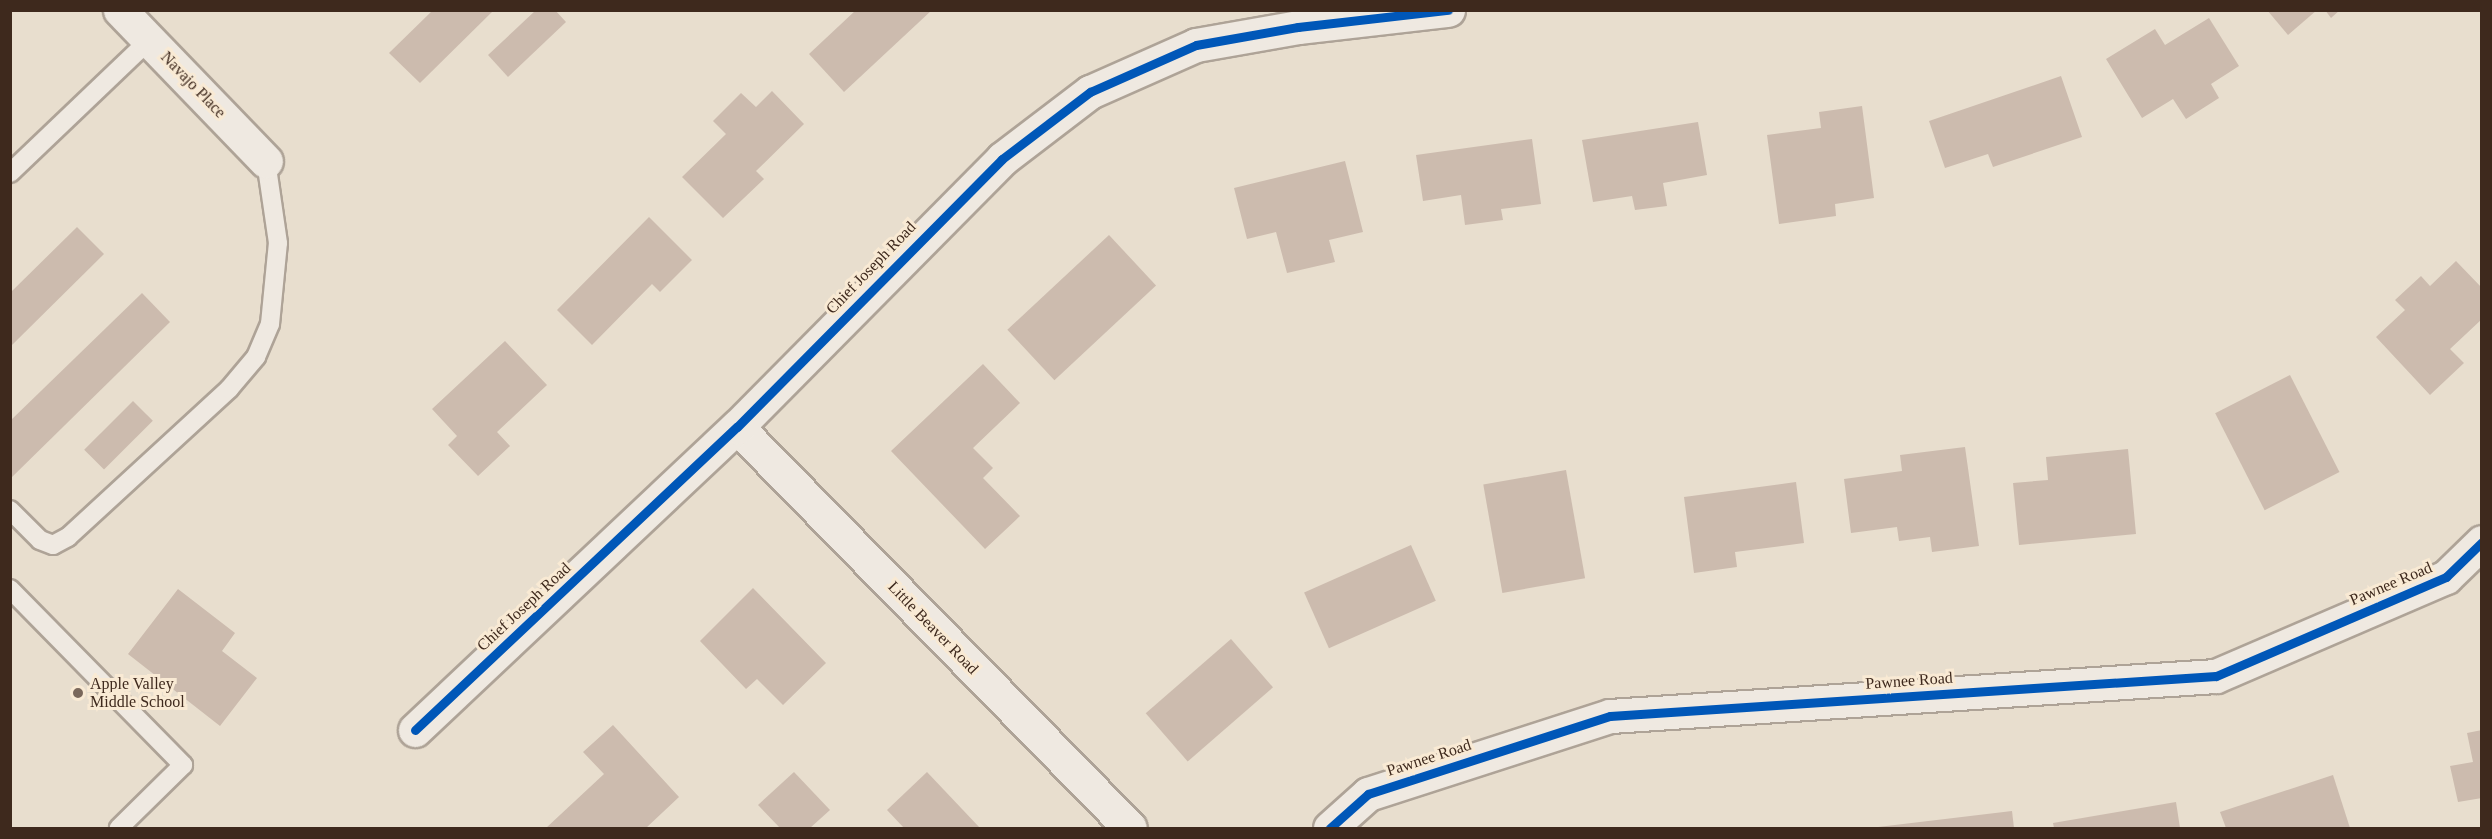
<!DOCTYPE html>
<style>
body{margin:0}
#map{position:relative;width:2492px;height:839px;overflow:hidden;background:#e8dece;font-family:Georgia,serif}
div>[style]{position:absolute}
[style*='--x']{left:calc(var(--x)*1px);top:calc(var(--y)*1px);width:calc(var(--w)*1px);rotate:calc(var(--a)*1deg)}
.building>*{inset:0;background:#ccbbae;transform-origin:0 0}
.roads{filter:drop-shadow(2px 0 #aea397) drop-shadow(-2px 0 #aea397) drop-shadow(0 2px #aea397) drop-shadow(0 -2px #aea397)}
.lane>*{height:18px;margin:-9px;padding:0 9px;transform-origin:9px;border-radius:9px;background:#efe9e1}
.street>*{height:33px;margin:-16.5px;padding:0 16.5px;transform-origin:16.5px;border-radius:16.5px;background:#efe9e1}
.cycleway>*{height:9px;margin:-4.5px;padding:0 4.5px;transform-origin:4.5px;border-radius:4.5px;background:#0057b8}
.dots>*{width:16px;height:16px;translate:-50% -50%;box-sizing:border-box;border:3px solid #f9ead4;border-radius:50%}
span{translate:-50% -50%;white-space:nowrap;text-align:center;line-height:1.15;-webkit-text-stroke:6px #f9ead4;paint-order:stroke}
.street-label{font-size:16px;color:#3e291d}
.poi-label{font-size:16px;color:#3e291d}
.left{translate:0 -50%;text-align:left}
.frame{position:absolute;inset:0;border:12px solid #3e291d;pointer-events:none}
</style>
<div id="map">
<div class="building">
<i style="clip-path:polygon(433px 10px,494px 10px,420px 83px,389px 53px)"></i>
<i style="clip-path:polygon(536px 10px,555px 10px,566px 22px,508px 77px,488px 55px)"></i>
<i style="clip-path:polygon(856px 10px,932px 10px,844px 92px,809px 54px)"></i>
<i style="clip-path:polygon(2267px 10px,2317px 10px,2288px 35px)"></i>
<i style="clip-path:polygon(2325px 10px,2340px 10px,2331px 18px)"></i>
<i style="clip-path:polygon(2209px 18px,2239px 66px,2211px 84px,2219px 98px,2186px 119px,2173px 99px,2142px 118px,2106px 59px,2155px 29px,2165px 45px)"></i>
<i style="clip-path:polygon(2061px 76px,2082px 137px,1993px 167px,1988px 154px,1945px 168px,1929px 121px)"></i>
<i style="clip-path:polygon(772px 91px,804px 124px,756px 171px,764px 179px,723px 218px,682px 177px,726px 134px,713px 121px,741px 93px,756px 107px)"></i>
<i style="clip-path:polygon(1862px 106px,1874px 198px,1835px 204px,1836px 216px,1779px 224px,1767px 135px,1821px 128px,1819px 112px)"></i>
<i style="clip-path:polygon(1698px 122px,1707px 175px,1663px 183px,1667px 206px,1635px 210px,1632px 196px,1593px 202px,1582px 140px)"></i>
<i style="clip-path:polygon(1532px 139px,1541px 204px,1501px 209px,1503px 220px,1465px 225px,1461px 195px,1423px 201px,1416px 155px)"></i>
<i style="clip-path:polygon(1345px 161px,1363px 232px,1329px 240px,1335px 262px,1287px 273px,1276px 232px,1247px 239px,1234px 188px)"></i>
<i style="clip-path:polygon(649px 217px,692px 260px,660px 292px,652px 284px,592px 345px,557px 310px)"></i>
<i style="clip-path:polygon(77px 227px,104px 254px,10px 347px,10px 293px)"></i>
<i style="left:1109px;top:235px;width:69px;height:139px;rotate:47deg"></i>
<i style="clip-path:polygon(2456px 261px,2482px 288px,2482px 319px,2450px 349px,2464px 363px,2430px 395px,2376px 337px,2405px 310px,2395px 300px,2421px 276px,2430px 286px)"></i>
<i style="clip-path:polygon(142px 293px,170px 322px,10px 479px,10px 421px)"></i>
<i style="clip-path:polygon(505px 341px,547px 385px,497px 432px,510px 446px,478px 476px,448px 445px,457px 436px,432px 409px)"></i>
<i style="clip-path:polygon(983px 364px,1020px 403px,973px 448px,993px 468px,983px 478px,1020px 516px,985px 549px,891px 451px)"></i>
<i style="left:2290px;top:375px;width:109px;height:84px;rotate:63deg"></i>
<i style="left:133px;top:401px;width:28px;height:69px;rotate:45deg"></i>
<i style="clip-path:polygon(1965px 447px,1979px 546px,1932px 552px,1930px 537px,1899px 541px,1897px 527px,1851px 533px,1844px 479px,1902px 471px,1900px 455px)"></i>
<i style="clip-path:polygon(2128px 449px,2136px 534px,2019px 545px,2013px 483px,2048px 480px,2046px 457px)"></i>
<i style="left:1566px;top:470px;width:110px;height:84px;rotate:80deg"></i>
<i style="clip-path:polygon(1796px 482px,1804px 543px,1735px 552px,1737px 567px,1694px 573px,1684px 497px)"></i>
<i style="left:1411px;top:545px;width:61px;height:117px;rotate:66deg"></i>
<i style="clip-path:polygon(753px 588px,826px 663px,783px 705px,757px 679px,746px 689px,700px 641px)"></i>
<i style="clip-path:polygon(178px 589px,235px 633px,222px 651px,257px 678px,220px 726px,128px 654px)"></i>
<i style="left:1231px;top:639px;width:64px;height:113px;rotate:49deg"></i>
<i style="clip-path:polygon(613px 725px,679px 797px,646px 828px,546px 828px,604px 774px,583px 752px)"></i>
<i style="clip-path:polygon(2482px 730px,2482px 798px,2458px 802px,2450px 766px,2473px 762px,2467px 733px)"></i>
<i style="clip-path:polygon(794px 772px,830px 810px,810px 828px,780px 828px,758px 805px)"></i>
<i style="clip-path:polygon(927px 772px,980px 828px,904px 828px,887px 810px)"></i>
<i style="clip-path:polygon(2333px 775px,2350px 828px,2226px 828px,2220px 812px)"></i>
<i style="clip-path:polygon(2176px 802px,2180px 828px,2054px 828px,2053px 823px)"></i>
<i style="clip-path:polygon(2012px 811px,2014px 828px,1878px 828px,1878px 827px)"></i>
</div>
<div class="roads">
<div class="lane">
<i style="--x:10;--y:173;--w:192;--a:-43.7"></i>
<i style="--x:10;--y:510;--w:42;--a:45"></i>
<i style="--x:40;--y:540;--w:14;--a:21"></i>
<i style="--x:53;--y:545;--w:17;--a:-28"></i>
<i style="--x:68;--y:537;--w:219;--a:-42.6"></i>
<i style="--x:229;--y:389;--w:42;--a:-49.8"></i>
<i style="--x:256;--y:357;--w:36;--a:-67"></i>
<i style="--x:270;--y:324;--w:81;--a:-84.4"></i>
<i style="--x:278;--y:243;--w:83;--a:-98.3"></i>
<i style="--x:10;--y:589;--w:247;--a:45.5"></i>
<i style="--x:183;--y:765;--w:90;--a:135.5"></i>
</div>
<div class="street">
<i style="--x:120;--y:10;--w:210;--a:46"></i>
<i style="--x:737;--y:427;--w:561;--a:45.58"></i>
<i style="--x:415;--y:730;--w:442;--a:-43.3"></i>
<i style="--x:737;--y:427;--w:377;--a:-45.3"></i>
<i style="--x:1002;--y:159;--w:111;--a:-37.3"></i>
<i style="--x:1090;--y:92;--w:116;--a:-23.9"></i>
<i style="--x:1196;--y:45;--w:104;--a:-10"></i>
<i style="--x:1298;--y:27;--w:151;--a:-6.5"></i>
<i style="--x:1330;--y:828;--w:51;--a:-41.8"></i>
<i style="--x:1368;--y:794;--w:254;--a:-17.9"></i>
<i style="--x:1610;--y:716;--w:607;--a:-3.78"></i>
<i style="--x:2216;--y:676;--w:250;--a:-23.3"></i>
<i style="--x:2446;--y:577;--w:50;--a:-44.2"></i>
</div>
</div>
<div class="cycleway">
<i style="--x:415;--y:730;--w:442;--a:-43.3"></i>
<i style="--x:737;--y:427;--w:377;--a:-45.3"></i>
<i style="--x:1002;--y:159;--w:111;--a:-37.3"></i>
<i style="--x:1090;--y:92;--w:116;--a:-23.9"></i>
<i style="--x:1196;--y:45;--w:104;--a:-10"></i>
<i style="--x:1298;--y:27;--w:151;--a:-6.5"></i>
<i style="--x:1330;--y:828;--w:51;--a:-41.8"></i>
<i style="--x:1368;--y:794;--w:254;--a:-17.9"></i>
<i style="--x:1610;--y:716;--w:607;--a:-3.78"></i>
<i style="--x:2216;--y:676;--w:250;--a:-23.3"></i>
<i style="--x:2446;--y:577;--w:50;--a:-44.2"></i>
</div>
<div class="dots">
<i style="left:78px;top:693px;background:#7a685b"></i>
</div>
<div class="street-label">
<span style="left:193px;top:85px;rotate:46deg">Navajo Place</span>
<span style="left:871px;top:268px;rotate:-46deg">Chief Joseph Road</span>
<span style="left:2391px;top:584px;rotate:-23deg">Pawnee Road</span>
<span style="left:524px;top:607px;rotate:-43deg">Chief Joseph Road</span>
<span style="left:933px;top:628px;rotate:46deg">Little Beaver Road</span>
<span style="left:1909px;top:681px;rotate:-4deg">Pawnee Road</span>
<span style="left:1429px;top:758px;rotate:-18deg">Pawnee Road</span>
</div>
<div class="poi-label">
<span class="left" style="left:90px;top:693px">Apple Valley<br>Middle School</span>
</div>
<div class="frame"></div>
</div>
